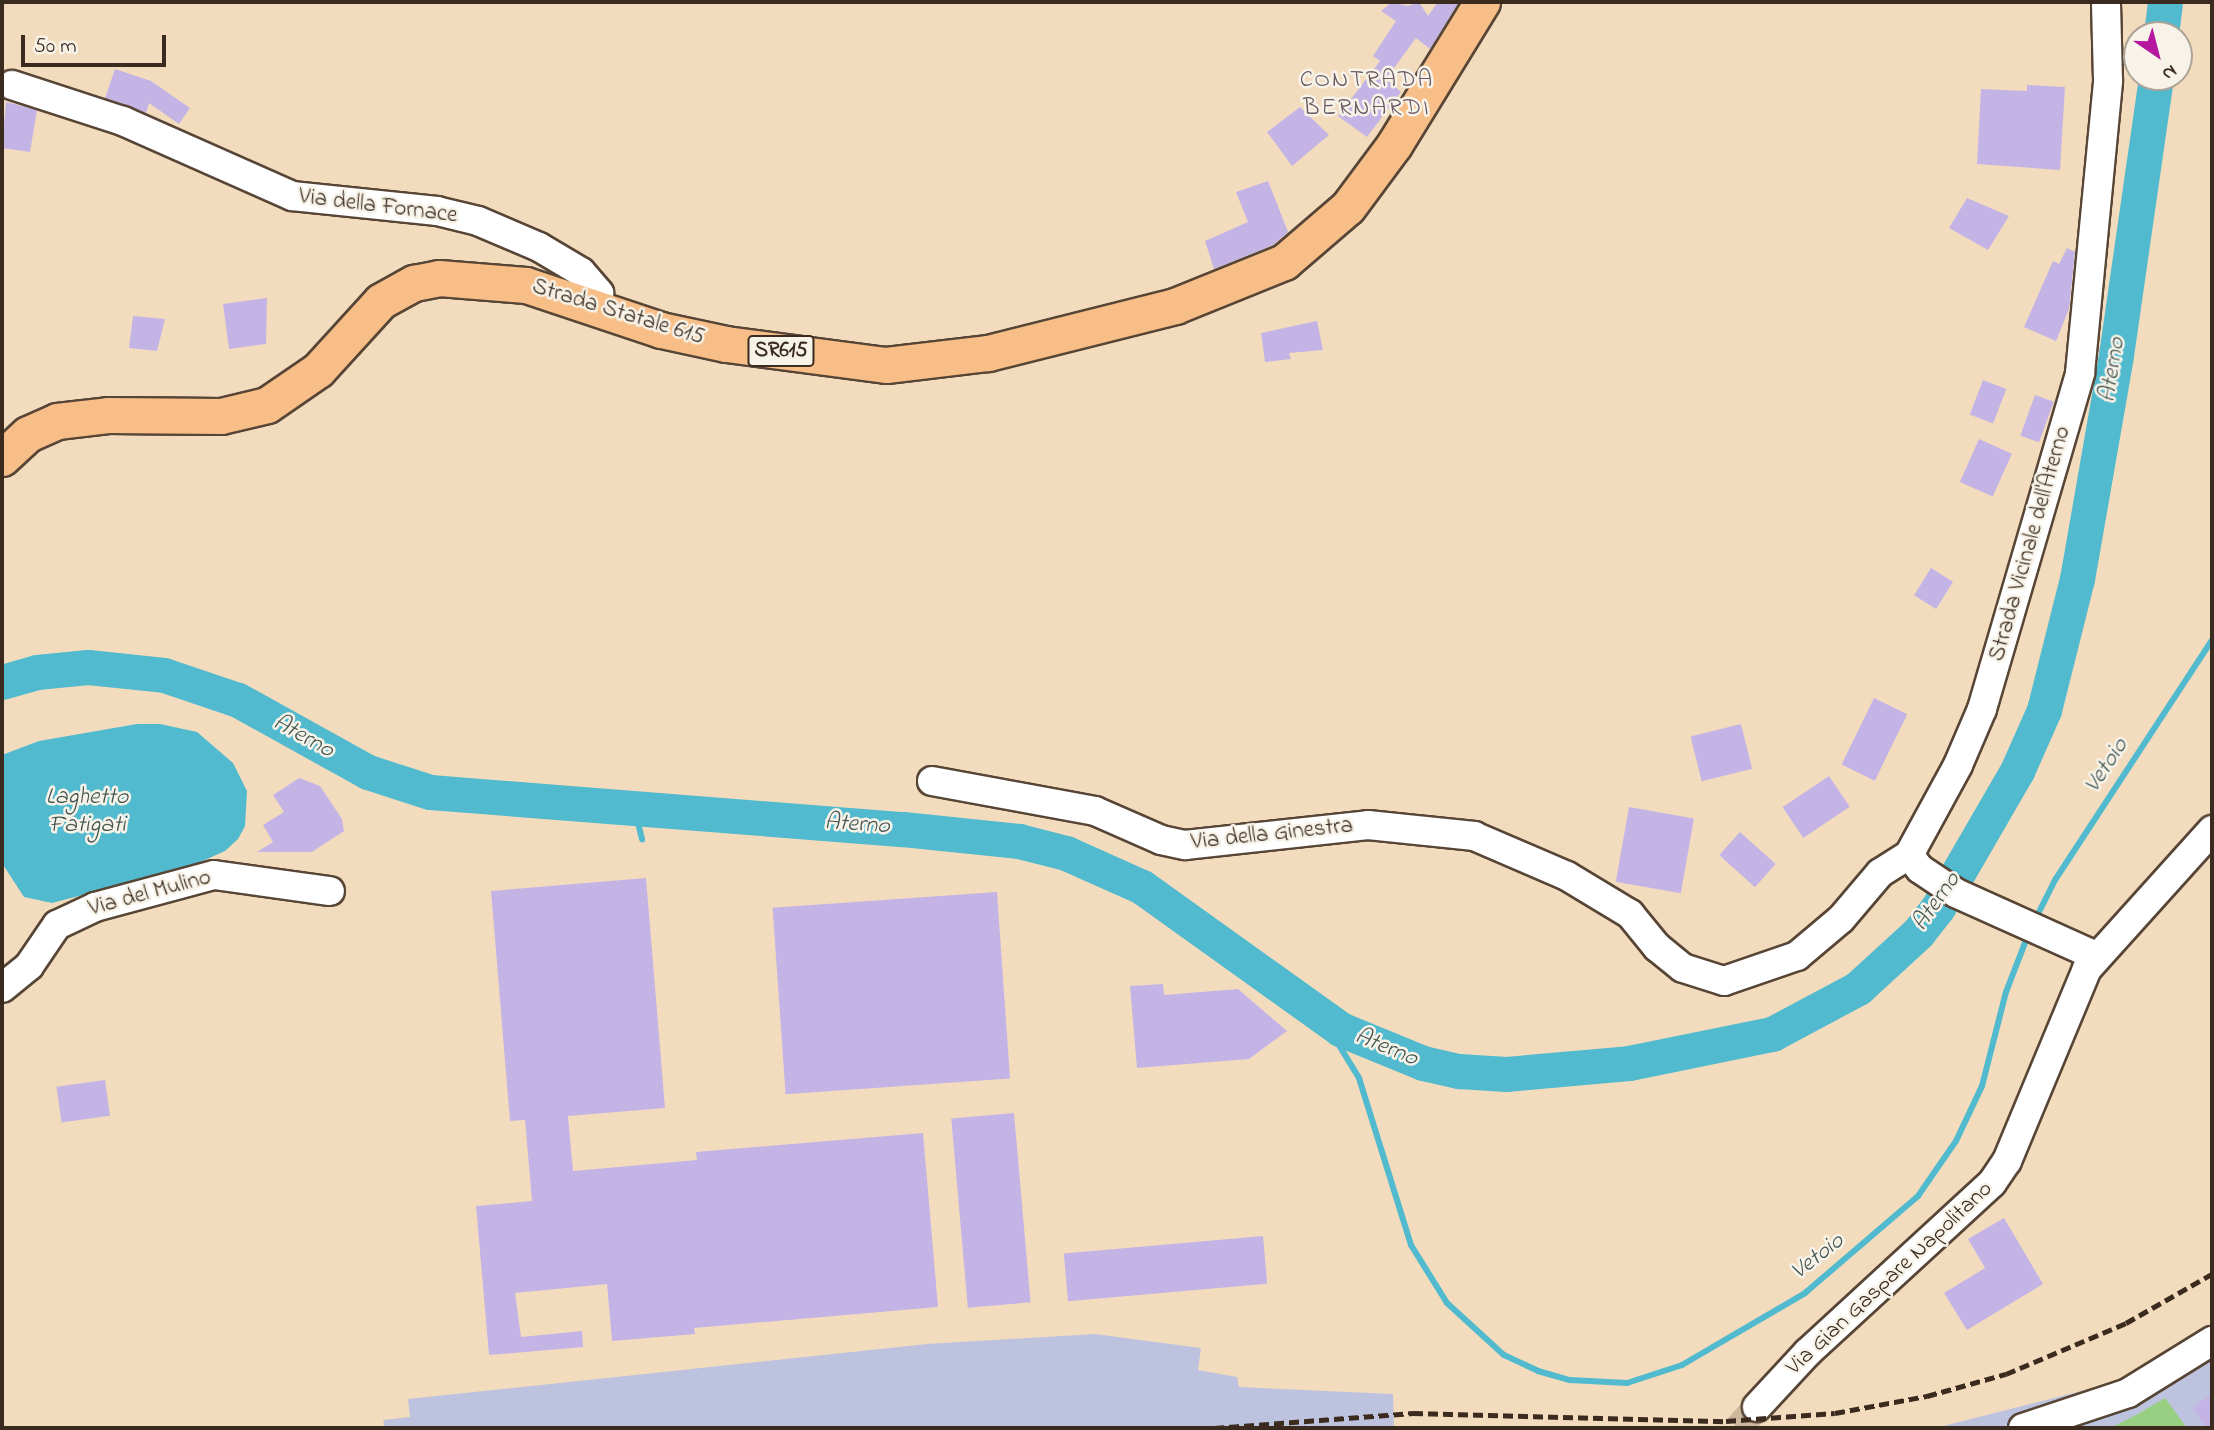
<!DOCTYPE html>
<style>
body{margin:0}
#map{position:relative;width:2214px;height:1430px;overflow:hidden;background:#f3dcbd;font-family:"Indie Flower",sans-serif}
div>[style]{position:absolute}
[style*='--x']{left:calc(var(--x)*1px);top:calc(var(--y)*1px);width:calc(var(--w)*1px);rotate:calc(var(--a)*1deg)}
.industrial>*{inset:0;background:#bdc3de}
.green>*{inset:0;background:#98d083}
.water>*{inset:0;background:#51bace}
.stream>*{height:6px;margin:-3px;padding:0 3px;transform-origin:3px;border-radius:3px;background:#51bace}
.river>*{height:35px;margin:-17.5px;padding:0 17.5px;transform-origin:17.5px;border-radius:17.5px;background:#51bace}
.building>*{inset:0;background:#c4b4e6;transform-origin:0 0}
.minor-tunnel>*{height:28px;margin-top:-14px;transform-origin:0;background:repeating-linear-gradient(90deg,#ceb89d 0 28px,transparent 0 42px)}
.roads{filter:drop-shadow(2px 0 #574536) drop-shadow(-2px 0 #574536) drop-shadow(0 2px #574536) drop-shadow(0 -2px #574536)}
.minor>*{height:28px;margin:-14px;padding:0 14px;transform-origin:14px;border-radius:14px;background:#fff}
.major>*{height:35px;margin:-17.5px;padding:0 17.5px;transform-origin:17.5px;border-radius:17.5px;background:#f7be88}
.rail>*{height:5px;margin-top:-2.5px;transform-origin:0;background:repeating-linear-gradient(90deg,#3b2a1e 0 10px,transparent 0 15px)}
span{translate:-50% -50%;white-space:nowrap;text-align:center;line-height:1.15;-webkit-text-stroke:5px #f7f3e8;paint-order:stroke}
.shield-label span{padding:2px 5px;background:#f7f3e8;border:2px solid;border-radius:5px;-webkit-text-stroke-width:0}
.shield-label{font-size:21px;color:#3b2a1e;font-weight:700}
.street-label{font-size:23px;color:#3b2a1e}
.neighbourhood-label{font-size:24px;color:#6b5a64;letter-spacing:2px}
.water-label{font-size:24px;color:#425553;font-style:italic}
.frame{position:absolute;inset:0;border:4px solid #3b2a1e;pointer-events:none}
.north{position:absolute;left:2123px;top:21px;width:70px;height:70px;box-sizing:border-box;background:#f7f3e8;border:2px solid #aca397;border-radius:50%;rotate:145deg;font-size:19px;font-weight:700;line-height:28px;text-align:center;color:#3b2a1e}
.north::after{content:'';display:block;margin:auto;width:24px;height:32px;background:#b5179e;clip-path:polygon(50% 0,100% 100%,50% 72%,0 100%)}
.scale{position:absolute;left:21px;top:35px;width:145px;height:32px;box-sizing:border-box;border:4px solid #3b2a1e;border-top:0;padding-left:9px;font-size:21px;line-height:24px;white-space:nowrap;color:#3b2a1e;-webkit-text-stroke:5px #f7f3e8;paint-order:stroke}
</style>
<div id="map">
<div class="industrial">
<i style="clip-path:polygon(2212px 1326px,2212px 1428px,1935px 1428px,2121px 1381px)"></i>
<i style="clip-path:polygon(1095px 1334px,1201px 1348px,1198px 1370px,1237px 1377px,1239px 1387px,1393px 1394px,1394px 1428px,385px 1428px,383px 1420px,410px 1417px,408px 1399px,927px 1344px)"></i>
</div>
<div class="green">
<i style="clip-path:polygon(2165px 1398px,2187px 1428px,2110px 1428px,2136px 1415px)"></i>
</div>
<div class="water">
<i style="clip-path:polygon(137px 724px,160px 724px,197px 732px,233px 763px,247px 791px,245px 826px,238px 839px,225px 851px,189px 867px,52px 903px,24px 897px,2px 863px,2px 755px,39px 741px)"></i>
</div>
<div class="stream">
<i style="--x:627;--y:807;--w:16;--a:50"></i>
<i style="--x:637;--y:819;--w:21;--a:76"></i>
<i style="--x:2034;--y:922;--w:47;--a:-63.4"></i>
<i style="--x:2055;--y:880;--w:287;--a:-56.8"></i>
<i style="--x:1323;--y:1019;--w:69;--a:58.6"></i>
<i style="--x:1359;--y:1078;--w:175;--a:72.7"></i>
<i style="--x:1411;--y:1245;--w:68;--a:58.2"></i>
<i style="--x:1447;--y:1303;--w:77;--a:42.4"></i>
<i style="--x:1504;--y:1355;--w:38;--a:25"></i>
<i style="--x:1538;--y:1371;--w:33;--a:16"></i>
<i style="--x:1570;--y:1380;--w:57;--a:3"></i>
<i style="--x:1627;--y:1383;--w:58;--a:-18.1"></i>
<i style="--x:1682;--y:1365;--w:143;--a:-30.3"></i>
<i style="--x:1805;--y:1293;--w:149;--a:-40.6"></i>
<i style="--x:1918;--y:1196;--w:67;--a:-55.4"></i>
<i style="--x:1956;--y:1141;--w:61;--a:-64.7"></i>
<i style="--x:1982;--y:1086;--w:97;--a:-75.7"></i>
<i style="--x:2006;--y:992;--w:61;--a:-68.9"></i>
</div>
<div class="river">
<i style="--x:2161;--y:35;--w:33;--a:-83"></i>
<i style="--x:2;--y:682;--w:36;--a:-16"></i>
<i style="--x:37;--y:672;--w:51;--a:-5.6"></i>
<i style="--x:88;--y:667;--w:76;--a:6"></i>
<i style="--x:164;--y:675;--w:78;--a:18.7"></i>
<i style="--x:238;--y:700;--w:149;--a:29"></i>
<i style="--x:368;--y:772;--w:65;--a:17.9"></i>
<i style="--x:430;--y:792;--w:474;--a:4.5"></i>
<i style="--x:903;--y:829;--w:117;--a:5.9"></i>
<i style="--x:1019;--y:841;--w:49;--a:14.3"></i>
<i style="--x:1066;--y:853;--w:83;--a:24.1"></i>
<i style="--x:1142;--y:887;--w:244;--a:35.6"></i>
<i style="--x:1340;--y:1029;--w:90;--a:22.3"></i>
<i style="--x:1423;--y:1063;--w:37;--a:13"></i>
<i style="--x:1459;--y:1071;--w:47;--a:3.7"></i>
<i style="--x:1506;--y:1074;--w:123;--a:-5.1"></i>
<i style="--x:1629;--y:1063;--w:146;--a:-11.5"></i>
<i style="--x:1772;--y:1034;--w:98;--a:-28.1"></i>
<i style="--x:1858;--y:988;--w:81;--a:-42.5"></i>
<i style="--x:1918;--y:933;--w:31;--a:-52"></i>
<i style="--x:1937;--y:909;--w:160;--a:-59.9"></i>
<i style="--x:2017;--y:771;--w:67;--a:-66.1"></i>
<i style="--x:2044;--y:710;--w:135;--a:-75.9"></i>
<i style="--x:2077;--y:579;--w:227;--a:-80.1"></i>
<i style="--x:2116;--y:355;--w:281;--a:-81.8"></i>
</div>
<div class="building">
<i style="clip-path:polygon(1392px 2px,1408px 6px,1419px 2px,1428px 16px,1438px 2px,1459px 2px,1430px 49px,1416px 38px,1386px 79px,1401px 92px,1367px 137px,1338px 116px,1380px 61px,1373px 56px,1396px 21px,1381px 11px)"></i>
<i style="clip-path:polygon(115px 69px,151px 81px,190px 108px,179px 124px,149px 103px,146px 113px,105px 98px)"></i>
<i style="clip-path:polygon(2027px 85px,2065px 87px,2060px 170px,1977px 164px,1981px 89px,2027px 91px)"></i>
<i style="clip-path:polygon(6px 102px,37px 110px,30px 152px,2px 148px)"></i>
<i style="clip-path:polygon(1300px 107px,1329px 135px,1292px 166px,1267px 132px)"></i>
<i style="clip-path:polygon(1268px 181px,1288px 232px,1273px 245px,1214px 269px,1205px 241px,1248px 222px,1236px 192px)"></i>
<i style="clip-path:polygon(1967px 198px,2009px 216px,1988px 250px,1949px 228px)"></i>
<i style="clip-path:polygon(2067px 248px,2075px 252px,2069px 309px,2056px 341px,2024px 327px,2053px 261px,2059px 264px)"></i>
<i style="clip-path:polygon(267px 298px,266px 344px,229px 349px,223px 304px)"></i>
<i style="clip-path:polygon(133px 316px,165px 319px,157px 351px,129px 348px)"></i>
<i style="clip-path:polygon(1317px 321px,1323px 350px,1289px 353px,1291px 359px,1265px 362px,1261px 333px)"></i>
<i style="left:1983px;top:380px;width:25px;height:37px;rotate:21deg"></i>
<i style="left:2035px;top:395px;width:20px;height:43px;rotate:20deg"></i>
<i style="left:1979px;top:439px;width:36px;height:47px;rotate:24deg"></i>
<i style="left:1931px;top:568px;width:26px;height:32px;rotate:32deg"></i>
<i style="left:1874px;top:698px;width:37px;height:74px;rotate:26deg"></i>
<i style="left:1741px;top:724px;width:46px;height:52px;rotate:76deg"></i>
<i style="left:1829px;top:776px;width:37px;height:56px;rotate:56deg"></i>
<i style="clip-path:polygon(299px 778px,320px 786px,342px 819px,344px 831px,312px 852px,257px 852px,273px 842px,263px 825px,284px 812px,273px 795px)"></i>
<i style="left:1629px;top:807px;width:66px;height:76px;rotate:10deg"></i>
<i style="left:1740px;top:832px;width:48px;height:31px;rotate:42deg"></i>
<i style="clip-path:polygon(646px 878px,665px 1108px,568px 1116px,573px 1171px,697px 1160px,696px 1152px,923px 1133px,938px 1307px,694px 1328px,695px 1334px,612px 1341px,607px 1284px,515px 1293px,521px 1337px,582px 1331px,583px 1347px,489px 1355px,476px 1206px,532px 1201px,525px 1120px,510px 1121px,491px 891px)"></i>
<i style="left:997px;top:892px;width:187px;height:225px;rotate:86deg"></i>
<i style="clip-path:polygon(1163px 984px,1164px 995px,1238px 989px,1287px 1031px,1249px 1059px,1137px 1068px,1130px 986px)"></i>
<i style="left:105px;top:1080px;width:36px;height:49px;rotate:82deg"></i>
<i style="left:1014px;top:1113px;width:190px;height:63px;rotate:85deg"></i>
<i style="clip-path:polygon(2004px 1218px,2043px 1284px,1967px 1330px,1944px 1293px,1985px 1268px,1968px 1239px)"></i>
<i style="left:1263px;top:1236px;width:48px;height:200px;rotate:85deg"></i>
<i style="clip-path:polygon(2212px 1394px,2212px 1428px,2206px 1428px,2192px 1408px)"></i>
</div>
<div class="minor-tunnel">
<i style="--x:1738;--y:1428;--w:28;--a:-48"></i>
</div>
<div class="roads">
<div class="minor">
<i style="--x:12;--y:85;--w:117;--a:18"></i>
<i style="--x:123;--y:121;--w:185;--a:23.9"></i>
<i style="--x:292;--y:196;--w:146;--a:5.9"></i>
<i style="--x:437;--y:211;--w:42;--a:13.7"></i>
<i style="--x:478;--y:221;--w:66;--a:23.1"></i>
<i style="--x:539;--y:247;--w:49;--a:30.8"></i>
<i style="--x:581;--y:272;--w:28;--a:49"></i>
<i style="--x:599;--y:293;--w:18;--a:93"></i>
<i style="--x:932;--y:781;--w:166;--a:10.4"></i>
<i style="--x:1095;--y:811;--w:72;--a:23.7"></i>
<i style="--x:1161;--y:840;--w:25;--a:12"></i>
<i style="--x:1185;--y:845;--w:184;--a:-6.2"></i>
<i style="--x:1368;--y:825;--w:107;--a:5.9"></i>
<i style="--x:1474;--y:836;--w:101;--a:23.3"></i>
<i style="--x:1567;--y:876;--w:74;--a:31.1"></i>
<i style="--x:1630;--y:914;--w:43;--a:50.7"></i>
<i style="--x:1657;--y:947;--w:33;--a:39"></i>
<i style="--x:1683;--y:968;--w:43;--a:17.6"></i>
<i style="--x:1724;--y:981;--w:77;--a:-18.9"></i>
<i style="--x:1797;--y:956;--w:57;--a:-40.1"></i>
<i style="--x:1841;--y:919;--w:60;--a:-49.7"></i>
<i style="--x:1880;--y:873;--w:34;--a:-32"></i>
<i style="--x:2096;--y:956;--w:154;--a:-155.8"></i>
<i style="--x:1956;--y:893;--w:43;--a:-146.3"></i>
<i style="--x:1920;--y:869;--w:18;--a:-128"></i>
<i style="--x:1909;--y:855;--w:102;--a:-61.4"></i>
<i style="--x:1958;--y:765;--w:61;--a:-66.8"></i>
<i style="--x:1982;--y:709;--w:350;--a:-73.7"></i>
<i style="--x:2080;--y:373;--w:294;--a:-84.5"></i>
<i style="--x:2108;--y:80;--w:78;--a:-91.5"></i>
<i style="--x:2;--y:988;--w:35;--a:-39"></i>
<i style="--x:29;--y:966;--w:50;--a:-55.7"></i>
<i style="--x:57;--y:925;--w:42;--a:-25.3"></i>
<i style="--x:95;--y:907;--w:123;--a:-15.1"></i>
<i style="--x:214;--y:875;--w:117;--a:7.9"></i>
<i style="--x:1757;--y:1407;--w:74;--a:-47.2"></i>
<i style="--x:1807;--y:1353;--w:251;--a:-42.6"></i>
<i style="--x:1992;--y:1183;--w:27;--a:-56"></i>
<i style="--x:2007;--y:1161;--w:208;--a:-67.4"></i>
<i style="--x:2087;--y:969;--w:187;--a:-48"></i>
<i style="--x:2023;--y:1428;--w:111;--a:-18.4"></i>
<i style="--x:2128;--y:1393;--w:99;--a:-31.8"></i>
</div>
<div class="major">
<i style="--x:2;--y:458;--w:35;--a:-43"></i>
<i style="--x:28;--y:434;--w:32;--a:-24"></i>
<i style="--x:57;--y:421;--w:51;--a:-6.7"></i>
<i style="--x:108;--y:415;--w:113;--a:0.5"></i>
<i style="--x:221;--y:416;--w:47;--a:-13.4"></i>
<i style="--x:267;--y:405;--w:62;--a:-34.5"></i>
<i style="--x:318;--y:370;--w:93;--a:-47.6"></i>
<i style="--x:381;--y:301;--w:38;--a:-29"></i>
<i style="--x:414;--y:283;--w:25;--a:-11"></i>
<i style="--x:439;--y:278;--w:87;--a:4.6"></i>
<i style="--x:526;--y:285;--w:142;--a:18.4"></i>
<i style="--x:661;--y:330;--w:66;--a:12.2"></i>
<i style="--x:726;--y:344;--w:161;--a:7.5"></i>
<i style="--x:886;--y:365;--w:103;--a:-6.7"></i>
<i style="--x:988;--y:353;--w:193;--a:-14.1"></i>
<i style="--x:1175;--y:306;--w:118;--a:-22"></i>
<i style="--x:1284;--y:262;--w:84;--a:-40.7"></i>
<i style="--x:1348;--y:207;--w:77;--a:-53.4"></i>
<i style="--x:1394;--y:145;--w:168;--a:-58.4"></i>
</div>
</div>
<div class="rail">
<i style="--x:1214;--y:1428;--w:200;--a:-4.3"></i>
<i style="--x:1413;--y:1413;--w:313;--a:1.5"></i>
<i style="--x:1726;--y:1421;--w:109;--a:-4.2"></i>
<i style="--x:1835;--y:1413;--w:94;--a:-10.5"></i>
<i style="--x:1927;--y:1396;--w:82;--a:-15.6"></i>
<i style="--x:2006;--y:1374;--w:130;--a:-23"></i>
<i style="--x:2126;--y:1323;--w:99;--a:-29.7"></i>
</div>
<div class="shield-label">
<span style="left:781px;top:351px">SR615</span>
</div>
<div class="street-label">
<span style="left:378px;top:207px;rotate:7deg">Via della Fornace</span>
<span style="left:618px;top:313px;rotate:17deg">Strada Statale 615</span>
<span style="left:2031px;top:544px;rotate:-74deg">Strada Vicinale dell'Aterno</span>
<span style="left:1272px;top:835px;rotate:-6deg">Via della Ginestra</span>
<span style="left:150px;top:894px;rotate:-15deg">Via del Mulino</span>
<span style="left:1890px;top:1279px;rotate:-43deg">Via Gian Gaspare Napolitano</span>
</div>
<div class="neighbourhood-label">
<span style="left:1367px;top:95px">CONTRADA<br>BERNARDI</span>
</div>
<div class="water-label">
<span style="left:2113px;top:370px;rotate:-81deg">Aterno</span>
<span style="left:303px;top:737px;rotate:29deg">Aterno</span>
<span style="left:2107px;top:766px;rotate:-57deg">Vetoio</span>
<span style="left:87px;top:812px">Laghetto<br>Fatigati</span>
<span style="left:857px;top:825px;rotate:4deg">Aterno</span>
<span style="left:1937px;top:902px;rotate:-55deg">Aterno</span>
<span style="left:1386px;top:1048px;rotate:22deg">Aterno</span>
<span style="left:1818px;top:1257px;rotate:-38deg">Vetoio</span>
</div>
<div class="frame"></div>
<div class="north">N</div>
<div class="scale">50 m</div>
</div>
